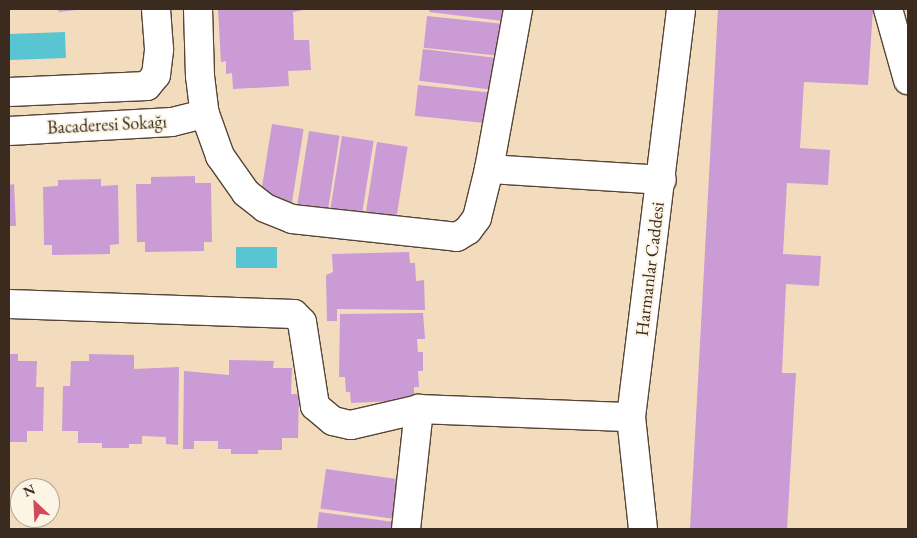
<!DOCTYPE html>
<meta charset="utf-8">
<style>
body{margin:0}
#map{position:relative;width:917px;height:538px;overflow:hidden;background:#f2dcbd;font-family:"EB Garamond",serif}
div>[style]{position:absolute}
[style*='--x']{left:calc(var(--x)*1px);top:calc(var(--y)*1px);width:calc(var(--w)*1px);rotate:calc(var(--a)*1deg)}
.water>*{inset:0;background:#59c5d2;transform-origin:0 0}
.building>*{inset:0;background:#ca9bd5;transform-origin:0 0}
.roads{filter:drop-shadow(1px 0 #564536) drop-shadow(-1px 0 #564536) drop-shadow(0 1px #564536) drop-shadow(0 -1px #564536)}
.minor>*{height:28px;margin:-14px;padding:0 14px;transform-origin:14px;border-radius:14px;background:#fff}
span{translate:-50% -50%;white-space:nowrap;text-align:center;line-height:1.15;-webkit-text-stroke:4px #fcf5e5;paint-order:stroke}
.street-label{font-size:18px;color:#3b2a1e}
.frame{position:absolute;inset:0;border:10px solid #3b2a1e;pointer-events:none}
.north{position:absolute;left:10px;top:478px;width:50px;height:50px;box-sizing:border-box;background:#fcf5e5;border:1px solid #afa495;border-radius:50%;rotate:335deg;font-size:14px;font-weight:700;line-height:20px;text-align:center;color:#3b2a1e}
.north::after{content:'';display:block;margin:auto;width:18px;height:22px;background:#d1495b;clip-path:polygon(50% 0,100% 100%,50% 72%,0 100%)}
</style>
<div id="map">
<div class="water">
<i style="left:65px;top:32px;width:26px;height:56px;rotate:88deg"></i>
<i style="left:236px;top:247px;width:41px;height:21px"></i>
</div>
<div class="building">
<i style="clip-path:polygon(58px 9px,76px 9px,76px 10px,59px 12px)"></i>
<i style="clip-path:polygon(218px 9px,309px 9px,293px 12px,294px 40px,309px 40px,311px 70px,288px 71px,289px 86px,233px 89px,232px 73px,226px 74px,226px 61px,221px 62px)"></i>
<i style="clip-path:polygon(430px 9px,505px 9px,503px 21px,429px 12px)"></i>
<i style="clip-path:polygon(718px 9px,873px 9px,868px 85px,804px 82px,800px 148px,830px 150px,828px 185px,787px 183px,783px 254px,821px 256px,819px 286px,786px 284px,782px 373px,796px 373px,787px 529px,690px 529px)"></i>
<i style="left:427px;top:16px;width:75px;height:32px;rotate:6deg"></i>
<i style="left:423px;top:49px;width:76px;height:32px;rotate:7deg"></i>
<i style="left:418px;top:85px;width:74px;height:31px;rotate:6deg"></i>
<i style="left:272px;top:124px;width:32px;height:75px;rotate:9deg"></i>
<i style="left:309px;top:131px;width:31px;height:75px;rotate:9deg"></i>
<i style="left:342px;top:136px;width:32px;height:75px;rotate:9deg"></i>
<i style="left:377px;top:142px;width:31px;height:74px;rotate:9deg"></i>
<i style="clip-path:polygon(195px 176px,195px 183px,211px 183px,212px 242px,204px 242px,204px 251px,145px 252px,145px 242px,137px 242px,136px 184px,151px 184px,151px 177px)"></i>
<i style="clip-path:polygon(101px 179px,101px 186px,118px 185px,119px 244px,110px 245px,110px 254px,52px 255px,52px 245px,44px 245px,43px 187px,58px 186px,58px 180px)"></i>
<i style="clip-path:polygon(14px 184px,16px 226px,9px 226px,9px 185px)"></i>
<i style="clip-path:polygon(409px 252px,410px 263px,415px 263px,416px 281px,424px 280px,425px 310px,337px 309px,337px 321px,327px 321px,326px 275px,333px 272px,332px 254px)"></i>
<i style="clip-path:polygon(423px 313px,425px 339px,417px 339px,418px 352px,423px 352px,423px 371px,418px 371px,419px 387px,414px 387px,414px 400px,351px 403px,350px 392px,346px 392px,345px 377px,339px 377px,340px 314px)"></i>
<i style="clip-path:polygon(9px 354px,18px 354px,18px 361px,37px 361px,36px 387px,44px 387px,43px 431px,27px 431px,27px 442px,9px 442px)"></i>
<i style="clip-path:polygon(89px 354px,134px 355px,134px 369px,179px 367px,178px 445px,166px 444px,166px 437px,142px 436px,142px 444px,129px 444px,129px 448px,102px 448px,102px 443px,78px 443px,78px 431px,62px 431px,63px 386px,70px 386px,71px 361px,89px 361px)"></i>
<i style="clip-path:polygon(229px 360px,274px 361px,273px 368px,292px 368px,291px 394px,299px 394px,298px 438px,282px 438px,282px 450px,258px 450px,258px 454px,231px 454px,231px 449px,218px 449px,218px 441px,194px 441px,194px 449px,183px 449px,184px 371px,229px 375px)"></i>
<i style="left:326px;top:469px;width:75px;height:40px;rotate:8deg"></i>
<i style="clip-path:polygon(319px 512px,394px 522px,393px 529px,317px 529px)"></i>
</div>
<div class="roads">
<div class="minor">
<i style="--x:198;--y:9;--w:67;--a:88.3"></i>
<i style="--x:200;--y:76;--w:38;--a:83"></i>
<i style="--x:205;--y:114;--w:45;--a:70.3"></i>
<i style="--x:220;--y:156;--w:45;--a:54.9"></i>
<i style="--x:246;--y:193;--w:24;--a:38"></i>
<i style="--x:265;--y:208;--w:29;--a:22"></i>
<i style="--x:292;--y:219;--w:166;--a:6.2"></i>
<i style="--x:457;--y:237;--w:13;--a:-32"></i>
<i style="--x:468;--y:230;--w:15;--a:-53"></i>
<i style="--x:477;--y:218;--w:50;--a:-76.2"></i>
<i style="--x:489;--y:169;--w:163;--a:-79.7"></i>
<i style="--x:888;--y:9;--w:74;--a:74.3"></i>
<i style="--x:9;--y:92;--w:138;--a:-2.5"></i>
<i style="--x:147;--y:86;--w:14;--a:-51"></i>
<i style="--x:156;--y:75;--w:26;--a:-83"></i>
<i style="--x:159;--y:49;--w:40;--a:-94.3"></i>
<i style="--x:9;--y:131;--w:163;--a:-3.2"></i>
<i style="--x:172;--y:122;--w:34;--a:-14"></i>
<i style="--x:489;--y:169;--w:173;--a:3.6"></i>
<i style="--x:9;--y:304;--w:285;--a:2"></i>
<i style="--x:294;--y:314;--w:11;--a:45"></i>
<i style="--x:302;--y:322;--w:85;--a:81.2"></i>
<i style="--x:315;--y:406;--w:23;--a:40"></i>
<i style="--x:333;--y:421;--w:18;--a:13"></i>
<i style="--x:351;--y:425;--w:70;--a:-13.2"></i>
<i style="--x:419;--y:409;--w:212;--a:2.2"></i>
<i style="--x:406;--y:529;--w:121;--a:-83.8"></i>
<i style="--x:643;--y:529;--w:113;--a:-96.1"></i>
<i style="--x:631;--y:417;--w:411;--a:-83"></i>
</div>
</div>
<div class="street-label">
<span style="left:107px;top:125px;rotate:-3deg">Bacaderesi Sokağı</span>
<span style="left:650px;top:269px;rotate:-83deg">Harmanlar Caddesi</span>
</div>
<div class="frame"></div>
<div class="north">N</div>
</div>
